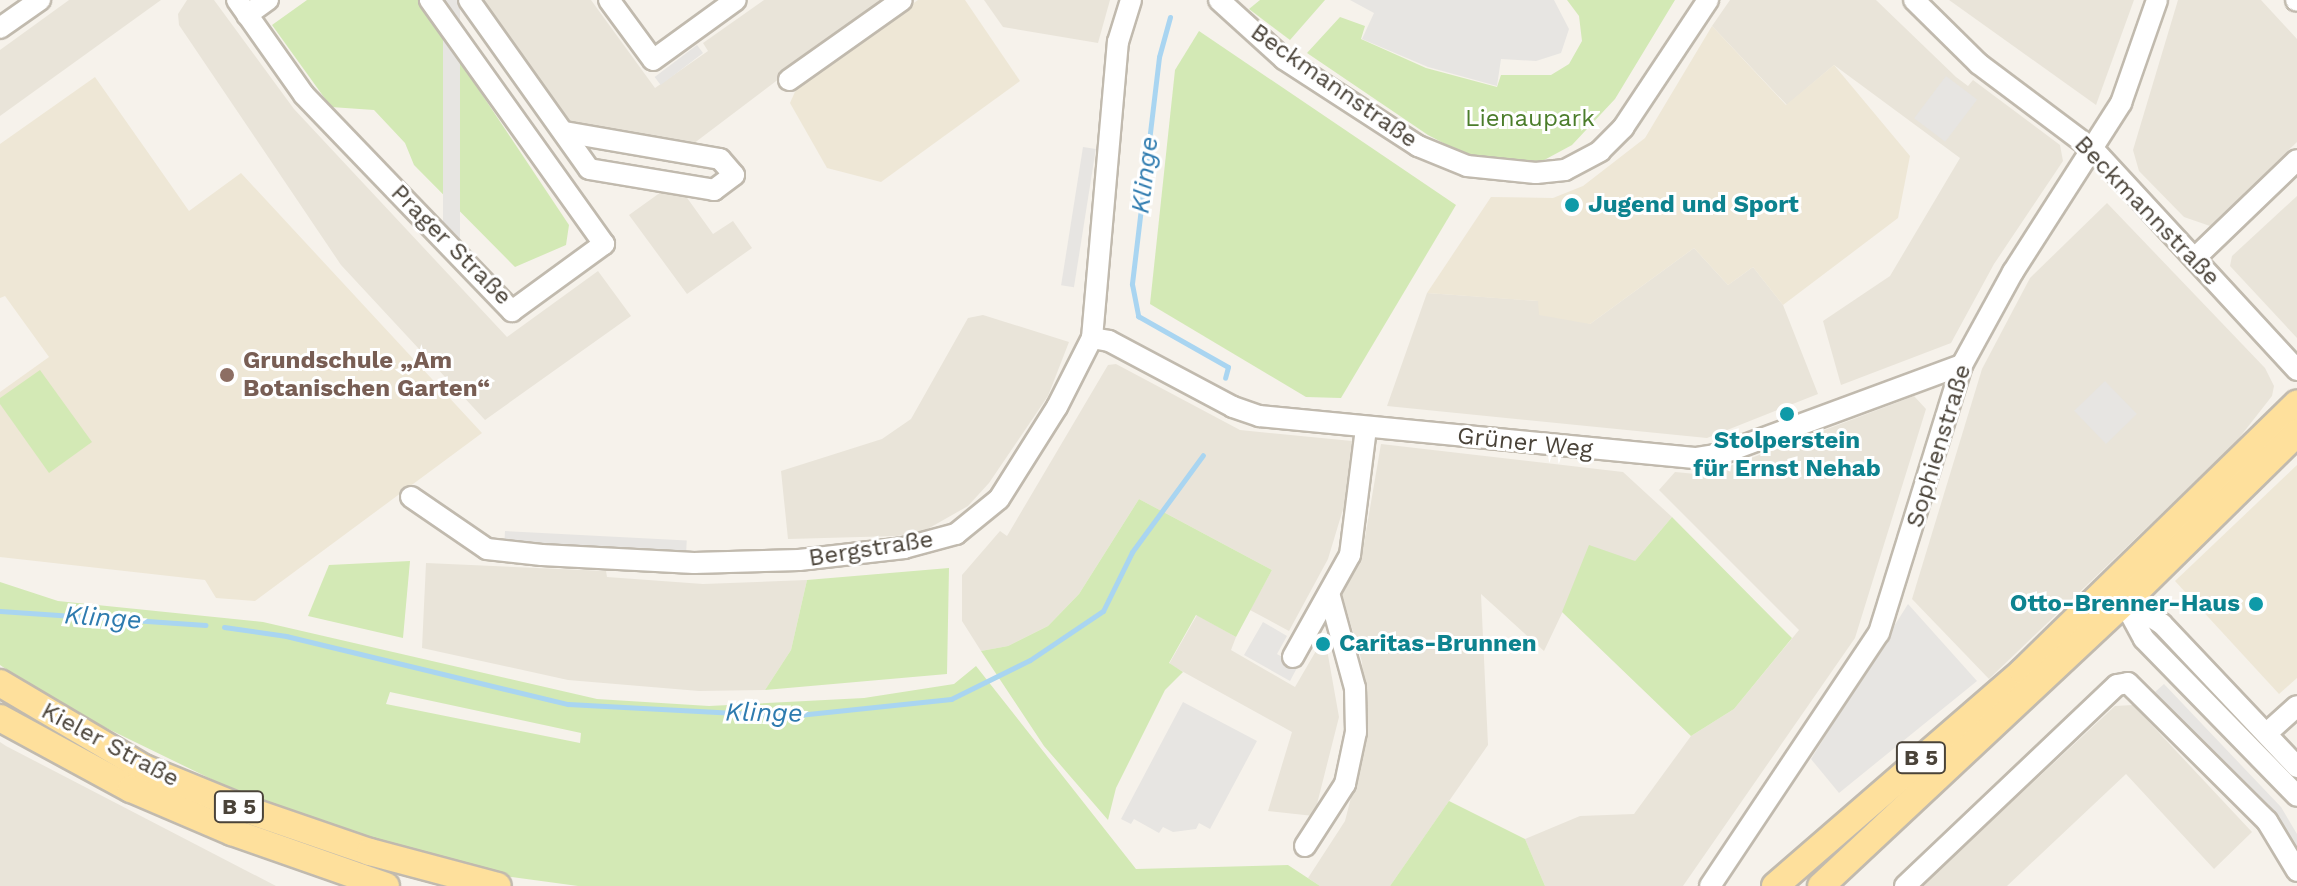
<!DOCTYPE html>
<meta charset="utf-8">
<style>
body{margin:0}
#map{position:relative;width:2297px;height:886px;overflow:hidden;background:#f6f2eb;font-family:"Work Sans",sans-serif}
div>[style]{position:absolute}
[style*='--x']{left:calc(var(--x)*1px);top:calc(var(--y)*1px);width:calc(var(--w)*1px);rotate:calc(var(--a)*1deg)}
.residential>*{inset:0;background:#e9e4d9}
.education>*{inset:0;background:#eee7d6}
.green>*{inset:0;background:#d3e9b5}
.parking>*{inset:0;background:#e7e5e2;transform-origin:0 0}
.stream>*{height:5px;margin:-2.5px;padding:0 2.5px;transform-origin:2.5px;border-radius:2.5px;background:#a9d5f1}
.roads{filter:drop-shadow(2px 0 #c1baae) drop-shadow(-2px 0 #c1baae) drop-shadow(0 2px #c1baae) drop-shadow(0 -2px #c1baae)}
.minor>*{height:20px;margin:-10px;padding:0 10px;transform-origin:10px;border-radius:10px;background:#fff}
.major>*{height:26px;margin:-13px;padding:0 13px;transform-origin:13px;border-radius:13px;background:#fee09c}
.dots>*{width:22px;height:22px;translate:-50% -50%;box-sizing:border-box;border:4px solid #fff;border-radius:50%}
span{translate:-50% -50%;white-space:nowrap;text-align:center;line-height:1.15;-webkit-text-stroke:6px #fff;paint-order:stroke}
.shield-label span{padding:2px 6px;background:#fff;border:2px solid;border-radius:6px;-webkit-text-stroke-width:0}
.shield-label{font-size:22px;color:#4a4339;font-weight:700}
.street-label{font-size:24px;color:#4a4339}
.park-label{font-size:24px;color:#4b7d2b}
.culture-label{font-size:24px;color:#0d838f;font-weight:700}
.left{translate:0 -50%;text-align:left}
.right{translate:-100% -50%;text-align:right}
.education-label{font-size:24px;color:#785e54;font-weight:700}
.water-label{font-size:26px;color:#2e7baf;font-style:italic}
</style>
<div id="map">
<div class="residential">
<i style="clip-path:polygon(69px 0,161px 0,0 116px,0 50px)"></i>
<i style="clip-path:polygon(187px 0,214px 0,294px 109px,507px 337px,598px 271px,631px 316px,485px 420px,341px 265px,179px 25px,178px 14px)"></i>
<i style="clip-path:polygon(481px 0,591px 0,655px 88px,708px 51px,703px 43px,764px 0,883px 0,689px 147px,571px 126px)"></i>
<i style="clip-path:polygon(984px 0,1110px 0,1098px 43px,1003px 27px)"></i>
<i style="clip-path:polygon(1730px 0,1876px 0,1956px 77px,1968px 86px,1973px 80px,2060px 145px,2063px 161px,1994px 264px,1951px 343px,1841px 385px,1823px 321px,1890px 276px,1960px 158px,1834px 65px,1787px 105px,1712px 26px)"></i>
<i style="clip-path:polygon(1949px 0,2134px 0,2096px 105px)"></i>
<i style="clip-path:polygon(2178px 0,2261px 0,2297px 39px,2297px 142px,2210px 226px,2184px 217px,2139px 171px,2133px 150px)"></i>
<i style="clip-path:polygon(668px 187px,680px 188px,713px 234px,733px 221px,752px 248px,687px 294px,629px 215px)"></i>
<i style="clip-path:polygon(2297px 196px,2297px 338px,2230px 266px,2232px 256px)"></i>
<i style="clip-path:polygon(2107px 203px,2265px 368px,2274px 386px,2272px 396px,2236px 442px,1989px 679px,1912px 599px,1982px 369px,2030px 278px)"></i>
<i style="clip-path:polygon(1694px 248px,1728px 285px,1753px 267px,1783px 305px,1818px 394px,1707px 438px,1387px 406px,1427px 293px,1539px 301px,1590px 324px)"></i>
<i style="clip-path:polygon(983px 315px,1069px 342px,1048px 396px,989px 483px,968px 506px,924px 531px,897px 536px,788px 539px,781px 471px,882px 439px,911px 419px,968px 318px)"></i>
<i style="clip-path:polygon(1116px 364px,1240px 430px,1352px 441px,1344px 506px,1328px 559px,1289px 631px,1250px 610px,1272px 570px,1139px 499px,1079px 594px,1048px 626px,1008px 646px,981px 651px,962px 621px,962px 575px,1000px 531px,1007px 536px,1108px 365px)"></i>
<i style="clip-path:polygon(1914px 396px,1926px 409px,1855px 638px,1683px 886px,1545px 886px,1525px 839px,1580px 816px,1634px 814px,1691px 736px,1734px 709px,1799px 630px,1659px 490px,1675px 472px,1706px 475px)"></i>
<i style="clip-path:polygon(1381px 444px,1623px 472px,1672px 517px,1635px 561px,1573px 590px,1544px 651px,1481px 594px,1488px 745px,1390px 886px,1320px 886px,1308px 878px,1345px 821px,1367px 735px,1362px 662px,1342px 595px,1362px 555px)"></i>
<i style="clip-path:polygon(426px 563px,606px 571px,607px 577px,703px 584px,807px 580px,791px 650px,765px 690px,699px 691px,568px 680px,422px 648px)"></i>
<i style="clip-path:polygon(1197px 615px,1236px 637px,1231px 650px,1295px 687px,1320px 644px,1326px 644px,1339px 717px,1314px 816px,1268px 811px,1292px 732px,1169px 664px)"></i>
<i style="clip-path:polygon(2133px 705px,2252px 832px,2214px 869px,2126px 774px,2007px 886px,1922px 886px,2115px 706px)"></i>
<i style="clip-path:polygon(0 742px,6px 746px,276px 886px,0 886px)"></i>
</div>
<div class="education">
<i style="clip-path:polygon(918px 0,965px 0,1020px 81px,881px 182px,827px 168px,790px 103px,798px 85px)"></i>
<i style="clip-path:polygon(1712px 26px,1786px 105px,1834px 65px,1910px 156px,1898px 218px,1783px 305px,1753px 267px,1728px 285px,1694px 248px,1590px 324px,1539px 315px,1538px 301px,1427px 293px,1491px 197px,1553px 198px,1583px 186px,1645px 138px)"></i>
<i style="clip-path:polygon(95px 77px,189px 211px,241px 173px,482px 433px,255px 601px,216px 598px,205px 580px,0 557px,0 392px,49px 357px,5px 296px,0 298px,0 144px)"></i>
<i style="clip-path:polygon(2297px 465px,2297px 678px,2279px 694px,2175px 581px)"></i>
</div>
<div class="green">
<i style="clip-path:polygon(307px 0,419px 0,569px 225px,566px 245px,515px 267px,414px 165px,405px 143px,374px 110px,331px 107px,272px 25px)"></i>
<i style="clip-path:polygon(1260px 0,1325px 0,1290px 40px,1249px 9px)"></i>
<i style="clip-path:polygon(1567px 0,1675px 0,1615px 99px,1572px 145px,1535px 165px,1470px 157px,1428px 135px,1307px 53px,1340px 17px,1365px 26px,1361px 39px,1426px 68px,1497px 87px,1501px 75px,1551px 75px,1569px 64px,1582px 41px,1579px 16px)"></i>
<i style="clip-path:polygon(1199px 31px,1456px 205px,1341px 398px,1306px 397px,1150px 304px,1175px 70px)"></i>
<i style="clip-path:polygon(40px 370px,92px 442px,49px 473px,0 404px,0 398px)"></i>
<i style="clip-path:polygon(1139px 499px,1272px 570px,1236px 637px,1196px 615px,1169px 663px,1183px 672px,1165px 690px,1116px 788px,1108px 820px,1044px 746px,981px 651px,1008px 646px,1048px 626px,1079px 594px)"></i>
<i style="clip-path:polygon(1672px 517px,1792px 638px,1734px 709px,1691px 736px,1562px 612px,1589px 545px,1635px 561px)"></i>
<i style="clip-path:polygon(410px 561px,403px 638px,308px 616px,329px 565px)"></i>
<i style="clip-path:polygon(949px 568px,947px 674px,765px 690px,791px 650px,807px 580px)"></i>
<i style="clip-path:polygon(evenodd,0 582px,58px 601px,263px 622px,597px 699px,709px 706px,864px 698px,954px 684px,976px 666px,1136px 869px,1288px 865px,1320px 886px,578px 886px,504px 876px,366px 841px,246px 796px,61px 706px,0 665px,0 582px,390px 692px,581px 733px,580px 743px,386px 704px,390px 692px)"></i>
<i style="clip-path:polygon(1449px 801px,1525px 839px,1545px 886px,1390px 886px)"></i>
</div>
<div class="parking">
<i style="left:443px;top:0;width:17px;height:256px"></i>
<i style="clip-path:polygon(1350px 0,1554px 0,1569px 29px,1561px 53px,1536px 61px,1501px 59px,1497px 86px,1428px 67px,1362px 39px,1374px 13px)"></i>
<i style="left:697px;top:45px;width:10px;height:53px;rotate:53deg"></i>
<i style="left:1946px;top:76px;width:39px;height:53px;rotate:37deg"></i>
<i style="left:1083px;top:147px;width:13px;height:140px;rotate:9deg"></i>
<i style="left:2105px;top:381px;width:46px;height:43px;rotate:46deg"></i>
<i style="left:505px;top:531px;width:182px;height:11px;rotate:3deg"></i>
<i style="clip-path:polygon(1908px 604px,1977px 681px,1839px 793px,1811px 759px)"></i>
<i style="clip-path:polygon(1263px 622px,1287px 636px,1277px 654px,1298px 666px,1290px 681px,1244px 655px)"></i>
<i style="clip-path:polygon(2164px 684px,2281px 807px,2297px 834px,2297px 856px,2272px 815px,2155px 692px)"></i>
<i style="clip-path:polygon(1183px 702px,1257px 741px,1210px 829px,1199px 823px,1196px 829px,1173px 832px,1163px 827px,1159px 833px,1134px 819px,1131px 824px,1121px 819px)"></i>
</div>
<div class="stream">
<i style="--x:1170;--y:17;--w:41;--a:105.4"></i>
<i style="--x:1159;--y:57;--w:229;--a:96.8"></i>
<i style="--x:1132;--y:284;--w:33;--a:79"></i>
<i style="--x:1138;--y:316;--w:103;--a:29.5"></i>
<i style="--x:1228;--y:367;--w:11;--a:105"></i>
<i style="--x:0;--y:611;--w:206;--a:3.9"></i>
<i style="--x:224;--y:627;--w:63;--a:8.3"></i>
<i style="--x:286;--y:636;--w:290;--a:13.6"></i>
<i style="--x:568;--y:704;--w:221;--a:3.1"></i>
<i style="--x:789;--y:716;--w:163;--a:-6"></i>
<i style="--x:951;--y:699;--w:88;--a:-26.3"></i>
<i style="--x:1030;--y:660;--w:88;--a:-33.9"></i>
<i style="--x:1103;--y:611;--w:66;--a:-63.8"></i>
<i style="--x:1132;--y:552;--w:120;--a:-53.8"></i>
</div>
<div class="roads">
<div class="minor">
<i style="--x:237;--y:0;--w:116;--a:54.8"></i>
<i style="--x:304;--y:95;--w:300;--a:46.1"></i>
<i style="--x:512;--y:311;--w:114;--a:-36.1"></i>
<i style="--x:604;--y:244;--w:300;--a:-125.5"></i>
<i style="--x:469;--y:0;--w:207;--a:54.6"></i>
<i style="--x:589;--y:169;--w:127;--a:9.5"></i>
<i style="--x:714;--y:190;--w:25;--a:-37"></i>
<i style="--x:734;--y:175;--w:21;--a:-131"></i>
<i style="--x:720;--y:159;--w:159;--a:-170.2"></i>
<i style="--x:609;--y:0;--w:74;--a:53.7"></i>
<i style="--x:653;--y:60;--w:102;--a:-35.9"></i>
<i style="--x:1219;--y:0;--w:88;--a:42.2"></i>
<i style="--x:1284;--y:59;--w:160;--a:33"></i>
<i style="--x:1418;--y:146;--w:53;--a:22.2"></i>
<i style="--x:1467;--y:166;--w:69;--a:5.8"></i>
<i style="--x:1536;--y:173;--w:29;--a:-6"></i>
<i style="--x:1565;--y:170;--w:40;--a:-28"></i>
<i style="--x:1600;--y:151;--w:33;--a:-45"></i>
<i style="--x:1623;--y:128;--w:154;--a:-56.4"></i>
<i style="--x:1914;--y:0;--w:91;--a:44.6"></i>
<i style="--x:1979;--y:64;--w:145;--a:36.9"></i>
<i style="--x:2095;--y:151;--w:298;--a:47.3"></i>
<i style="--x:2296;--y:0;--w:1;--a:45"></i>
<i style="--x:247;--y:15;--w:26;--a:-36"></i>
<i style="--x:0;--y:28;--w:49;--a:-35"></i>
<i style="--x:789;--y:80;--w:138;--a:-35.3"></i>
<i style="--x:2195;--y:258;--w:141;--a:-43.9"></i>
<i style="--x:1092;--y:338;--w:17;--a:10"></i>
<i style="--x:1109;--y:341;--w:140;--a:28"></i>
<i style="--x:1233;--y:407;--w:28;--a:19"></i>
<i style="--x:1259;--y:416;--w:440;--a:5.5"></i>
<i style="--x:1697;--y:458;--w:24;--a:-9"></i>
<i style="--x:1721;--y:454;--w:257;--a:-20.3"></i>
<i style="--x:411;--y:497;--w:92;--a:34.4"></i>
<i style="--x:487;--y:549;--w:55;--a:6.2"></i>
<i style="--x:542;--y:555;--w:152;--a:3"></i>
<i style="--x:694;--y:563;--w:105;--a:-1.6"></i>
<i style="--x:799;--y:560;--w:106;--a:-6.5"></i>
<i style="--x:904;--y:548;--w:54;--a:-15.1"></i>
<i style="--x:956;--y:534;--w:55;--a:-39.1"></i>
<i style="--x:999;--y:499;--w:109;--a:-57.8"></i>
<i style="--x:1057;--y:407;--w:77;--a:-63.1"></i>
<i style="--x:1092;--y:338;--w:297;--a:-85"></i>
<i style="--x:1118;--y:42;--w:44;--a:-72.8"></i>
<i style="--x:2119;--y:593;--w:52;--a:61.5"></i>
<i style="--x:2144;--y:639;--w:219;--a:45.7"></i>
<i style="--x:2126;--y:601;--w:43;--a:32.6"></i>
<i style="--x:2162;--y:624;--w:197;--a:46.6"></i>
<i style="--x:1293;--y:657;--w:117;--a:-60.8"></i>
<i style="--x:1350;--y:555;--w:128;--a:-82.8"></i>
<i style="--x:2267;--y:733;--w:40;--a:-42"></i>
<i style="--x:1305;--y:846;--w:74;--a:-57.2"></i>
<i style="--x:1345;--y:784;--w:53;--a:-78.1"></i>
<i style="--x:1356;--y:732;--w:44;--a:-91.3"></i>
<i style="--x:1355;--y:688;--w:98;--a:-105.3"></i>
<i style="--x:1710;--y:886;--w:304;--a:-56.3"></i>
<i style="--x:1879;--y:633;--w:281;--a:-72.8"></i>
<i style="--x:1962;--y:365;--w:106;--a:-61.3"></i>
<i style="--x:2013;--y:272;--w:201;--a:-57.4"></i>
<i style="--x:2121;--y:103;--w:109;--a:-70.7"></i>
<i style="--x:1905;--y:886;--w:292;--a:-43.5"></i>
<i style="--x:2117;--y:685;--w:11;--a:-10"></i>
<i style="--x:2128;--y:683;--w:196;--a:44.8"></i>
<i style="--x:2267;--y:821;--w:58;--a:59"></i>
</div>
<div class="major">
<i style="--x:0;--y:683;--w:167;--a:30.6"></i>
<i style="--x:144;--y:768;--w:103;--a:22.3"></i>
<i style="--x:239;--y:807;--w:139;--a:19"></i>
<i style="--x:370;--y:852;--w:132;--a:14.9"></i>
<i style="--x:0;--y:718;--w:149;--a:28.5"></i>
<i style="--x:131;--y:789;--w:110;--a:23.1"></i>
<i style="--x:232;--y:832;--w:163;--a:19.3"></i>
<i style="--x:1775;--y:886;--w:328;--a:-40.9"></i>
<i style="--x:2023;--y:671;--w:383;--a:-44.3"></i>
<i style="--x:1821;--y:886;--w:417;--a:-43.1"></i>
<i style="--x:2126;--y:601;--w:240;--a:-44.5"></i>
</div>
</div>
<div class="dots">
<i style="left:1572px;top:205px;background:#0f9aa8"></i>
<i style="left:227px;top:375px;background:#8d6e63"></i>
<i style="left:1787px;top:414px;background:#0f9aa8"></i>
<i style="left:2256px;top:604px;background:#0f9aa8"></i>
<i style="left:1323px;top:644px;background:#0f9aa8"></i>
</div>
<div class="shield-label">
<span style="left:1921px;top:758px">B 5</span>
<span style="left:239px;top:807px">B 5</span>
</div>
<div class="street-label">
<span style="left:1334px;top:86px;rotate:35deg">Beckmannstraße</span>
<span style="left:2147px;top:211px;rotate:46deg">Beckmannstraße</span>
<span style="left:451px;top:245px;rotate:45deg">Prager Straße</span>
<span style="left:1525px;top:443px;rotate:6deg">Grüner Weg</span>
<span style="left:1939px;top:446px;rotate:-73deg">Sophienstraße</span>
<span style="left:871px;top:549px;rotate:-9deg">Bergstraße</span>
<span style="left:110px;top:745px;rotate:28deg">Kieler Straße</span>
</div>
<div class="park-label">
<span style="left:1530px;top:119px">Lienaupark</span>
</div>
<div class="culture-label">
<span class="left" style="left:1588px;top:205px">Jugend und Sport</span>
<span style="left:1787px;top:455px">Stolperstein<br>für Ernst Nehab</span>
<span class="right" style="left:2240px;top:604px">Otto-Brenner-Haus</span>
<span class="left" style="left:1339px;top:644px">Caritas-Brunnen</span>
</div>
<div class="education-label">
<span class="left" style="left:243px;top:375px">Grundschule „Am<br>Botanischen Garten“</span>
</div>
<div class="water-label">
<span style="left:1145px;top:175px;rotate:-83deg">Klinge</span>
<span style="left:103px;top:618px;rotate:4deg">Klinge</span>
<span style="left:764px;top:713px;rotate:1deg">Klinge</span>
</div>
</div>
